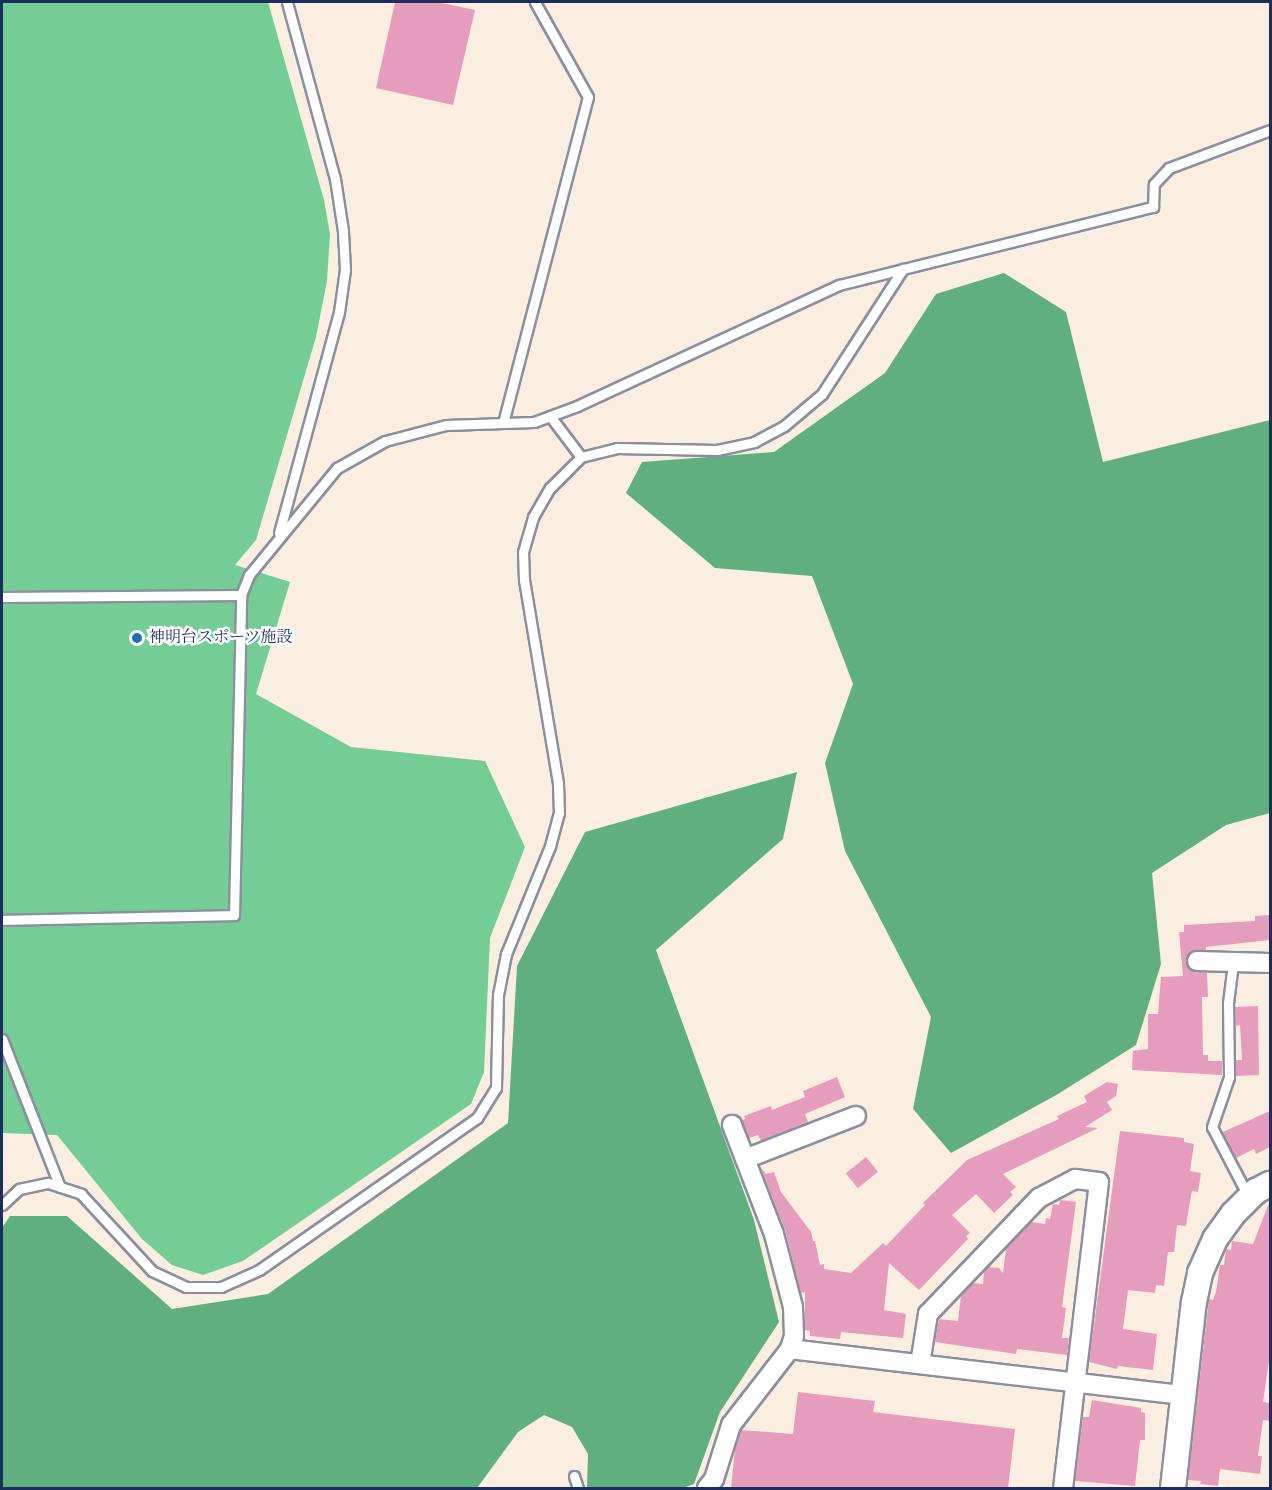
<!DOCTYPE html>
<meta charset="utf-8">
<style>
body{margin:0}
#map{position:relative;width:1272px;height:1490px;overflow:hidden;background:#faeee0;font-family:"Old Standard TT","Noto Serif JP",serif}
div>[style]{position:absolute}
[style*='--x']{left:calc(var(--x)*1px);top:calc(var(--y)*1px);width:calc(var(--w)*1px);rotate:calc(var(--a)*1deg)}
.green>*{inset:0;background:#74cd94}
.forest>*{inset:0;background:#5fb07e}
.building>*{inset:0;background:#e69dbd;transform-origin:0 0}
.roads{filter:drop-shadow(2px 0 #8a8e9f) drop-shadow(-2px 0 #8a8e9f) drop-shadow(0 2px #8a8e9f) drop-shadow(0 -2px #8a8e9f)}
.lane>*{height:9px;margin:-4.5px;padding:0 4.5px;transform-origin:4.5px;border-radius:4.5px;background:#fff}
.street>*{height:18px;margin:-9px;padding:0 9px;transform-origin:9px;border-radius:9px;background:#fff}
.secondary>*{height:24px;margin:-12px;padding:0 12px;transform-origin:12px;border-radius:12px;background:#fff}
.dots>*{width:16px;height:16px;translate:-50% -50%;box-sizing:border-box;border:3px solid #fff;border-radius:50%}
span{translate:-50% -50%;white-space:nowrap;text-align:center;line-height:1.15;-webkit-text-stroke:5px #fff;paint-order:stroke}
.poi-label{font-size:16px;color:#1b2f5e}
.left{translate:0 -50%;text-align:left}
.frame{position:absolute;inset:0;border:3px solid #1b2f5e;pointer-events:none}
</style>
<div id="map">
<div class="green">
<i style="clip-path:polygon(2px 2px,268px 2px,324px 200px,330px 234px,327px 281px,316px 337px,256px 540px,235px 565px,290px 582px,256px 694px,351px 747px,485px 761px,525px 847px,490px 938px,484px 1072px,471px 1104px,243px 1261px,203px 1275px,172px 1265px,142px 1239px,57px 1135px,2px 1133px)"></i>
</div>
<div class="forest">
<i style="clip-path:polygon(1004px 273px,1066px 312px,1103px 462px,1270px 420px,1270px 813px,1226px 825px,1152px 873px,1161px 964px,1136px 1045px,1058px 1094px,951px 1153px,913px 1109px,931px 1017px,845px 851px,825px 763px,853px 684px,812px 576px,715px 568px,626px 493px,642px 462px,774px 452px,885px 373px,936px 294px)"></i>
<i style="clip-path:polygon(797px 772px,783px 839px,656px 950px,754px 1220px,779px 1322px,720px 1412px,694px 1484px,683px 1488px,587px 1488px,588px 1454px,572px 1427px,544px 1415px,518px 1432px,477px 1488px,2px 1488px,2px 1228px,10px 1216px,67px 1216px,172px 1309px,268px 1294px,508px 1123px,517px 966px,585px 832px)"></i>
</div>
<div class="building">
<i style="clip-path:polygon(395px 2px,437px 2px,475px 10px,453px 105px,376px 88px)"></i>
<i style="clip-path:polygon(1270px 915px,1270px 940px,1206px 947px,1206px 950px,1192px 951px,1187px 956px,1187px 966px,1191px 970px,1207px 973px,1208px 997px,1202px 997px,1203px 1055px,1208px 1055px,1208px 1061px,1222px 1061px,1222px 1075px,1132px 1070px,1133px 1051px,1148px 1049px,1148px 1014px,1158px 1014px,1161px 977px,1183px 976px,1179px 932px,1184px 932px,1184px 925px,1255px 921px,1255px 916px)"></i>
<i style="clip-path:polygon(1258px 1006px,1259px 1075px,1236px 1076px,1236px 1060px,1242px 1060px,1240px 1025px,1236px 1026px,1235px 1007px)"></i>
<i style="clip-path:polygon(837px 1077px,845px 1097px,805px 1114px,808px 1122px,761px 1141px,758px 1135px,749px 1138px,742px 1120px,745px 1119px,744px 1116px,771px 1106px,772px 1110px,805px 1097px,803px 1091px)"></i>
<i style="clip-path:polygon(1107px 1082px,1118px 1084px,1116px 1096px,1107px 1102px,1112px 1110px,1085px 1127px,1098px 1128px,1003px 1174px,1016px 1187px,1010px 1192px,1013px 1195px,994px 1213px,976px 1194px,952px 1215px,970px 1233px,966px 1236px,968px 1239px,919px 1290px,889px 1263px,884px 1310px,906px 1314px,903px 1338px,841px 1332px,840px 1339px,810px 1336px,810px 1331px,805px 1330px,805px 1292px,801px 1293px,785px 1230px,761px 1168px,766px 1174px,774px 1172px,781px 1192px,811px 1232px,813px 1241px,815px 1241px,820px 1265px,824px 1264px,824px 1269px,851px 1273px,883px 1243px,886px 1246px,925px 1205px,923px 1203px,967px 1160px,1059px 1119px,1057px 1116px,1087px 1102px,1084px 1096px)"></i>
<i style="clip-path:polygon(1270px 1111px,1270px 1147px,1256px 1154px,1254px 1149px,1236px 1158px,1223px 1132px)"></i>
<i style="clip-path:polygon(1120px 1131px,1184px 1138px,1184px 1142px,1194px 1144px,1190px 1171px,1201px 1173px,1198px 1192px,1192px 1191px,1191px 1195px,1186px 1226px,1177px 1225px,1174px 1252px,1168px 1252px,1164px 1286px,1156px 1285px,1155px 1293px,1128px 1290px,1123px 1329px,1157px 1334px,1153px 1370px,1118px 1366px,1117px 1369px,1089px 1362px)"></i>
<i style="left:866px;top:1157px;width:19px;height:26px;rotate:51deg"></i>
<i style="clip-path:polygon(1060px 1200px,1076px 1202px,1062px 1307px,1066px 1308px,1062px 1338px,1069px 1338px,1067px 1355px,1017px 1349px,1016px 1354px,935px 1342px,939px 1319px,958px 1321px,961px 1296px,973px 1283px,983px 1284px,984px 1271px,989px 1267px,999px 1268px,1003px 1273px,1006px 1249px,1031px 1222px,1045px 1224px,1046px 1218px,1050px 1219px,1053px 1204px,1059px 1205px)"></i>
<i style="clip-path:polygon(1269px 1203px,1270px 1353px,1263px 1402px,1270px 1403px,1270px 1421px,1263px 1420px,1258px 1456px,1262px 1456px,1260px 1474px,1220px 1469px,1218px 1486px,1200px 1484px,1201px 1481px,1188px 1480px,1209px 1299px,1213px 1300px,1216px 1292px,1220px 1265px,1224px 1265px,1226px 1249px,1231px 1250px,1232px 1241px,1253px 1244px)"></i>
<i style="clip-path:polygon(798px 1392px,875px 1401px,873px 1412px,1015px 1429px,1008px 1488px,731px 1488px,735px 1449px,741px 1430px,793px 1434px)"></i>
<i style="clip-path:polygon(1092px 1400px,1141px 1408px,1141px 1412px,1145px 1413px,1145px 1440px,1140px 1440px,1135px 1486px,1075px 1481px,1083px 1417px,1089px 1417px)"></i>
</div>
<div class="roads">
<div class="lane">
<i style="--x:550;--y:416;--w:51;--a:52.9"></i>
<i style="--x:503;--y:423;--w:337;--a:-75.4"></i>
<i style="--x:588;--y:97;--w:109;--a:-119.2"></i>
<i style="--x:279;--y:533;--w:229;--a:-74.8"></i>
<i style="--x:339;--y:312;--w:42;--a:-81.9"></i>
<i style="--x:345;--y:270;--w:39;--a:-93"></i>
<i style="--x:343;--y:231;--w:53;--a:-98.7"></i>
<i style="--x:335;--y:179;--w:183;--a:-105.2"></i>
<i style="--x:2;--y:597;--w:239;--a:-0.5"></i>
<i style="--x:241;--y:595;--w:22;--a:-68"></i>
<i style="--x:249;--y:575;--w:139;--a:-50.6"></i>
<i style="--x:337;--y:468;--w:55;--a:-29.4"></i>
<i style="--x:385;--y:441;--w:63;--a:-14.7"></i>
<i style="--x:446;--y:425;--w:88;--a:-2"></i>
<i style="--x:534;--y:422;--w:46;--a:-20.4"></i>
<i style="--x:577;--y:406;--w:289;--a:-24.8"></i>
<i style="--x:839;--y:285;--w:324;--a:-14"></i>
<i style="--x:1153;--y:207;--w:23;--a:-88"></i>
<i style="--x:1154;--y:184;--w:22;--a:-47"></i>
<i style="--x:1169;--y:168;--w:108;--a:-20.6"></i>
<i style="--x:2;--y:920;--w:232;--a:-1.2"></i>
<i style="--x:234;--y:915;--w:320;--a:-88.7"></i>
<i style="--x:1233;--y:963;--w:40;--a:97.1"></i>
<i style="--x:1228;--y:1003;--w:74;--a:89.2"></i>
<i style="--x:1229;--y:1077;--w:53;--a:108.8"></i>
<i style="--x:1212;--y:1127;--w:78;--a:62.4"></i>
<i style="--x:2;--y:1039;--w:159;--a:68.6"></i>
<i style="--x:2;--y:1205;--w:23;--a:-43"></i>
<i style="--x:19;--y:1189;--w:30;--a:-12"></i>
<i style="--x:48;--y:1183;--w:35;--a:18"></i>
<i style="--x:81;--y:1194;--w:105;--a:47.3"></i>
<i style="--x:152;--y:1271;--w:38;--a:25"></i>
<i style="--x:186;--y:1287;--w:35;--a:0"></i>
<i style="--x:221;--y:1287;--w:42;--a:-24.1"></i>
<i style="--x:259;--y:1270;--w:266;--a:-34.9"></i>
<i style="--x:477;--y:1118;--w:36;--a:-58"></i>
<i style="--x:496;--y:1088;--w:93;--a:-88.8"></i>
<i style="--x:498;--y:995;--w:42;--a:-79"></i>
<i style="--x:506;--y:954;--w:117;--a:-67.8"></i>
<i style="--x:550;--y:846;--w:34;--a:-75"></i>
<i style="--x:559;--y:813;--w:30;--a:-92"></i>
<i style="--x:558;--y:783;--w:206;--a:-99.5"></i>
<i style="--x:524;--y:580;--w:28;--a:-92"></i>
<i style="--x:523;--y:552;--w:36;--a:-74"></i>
<i style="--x:533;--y:517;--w:34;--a:-60"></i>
<i style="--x:550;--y:488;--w:44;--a:-45"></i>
<i style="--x:581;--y:457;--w:37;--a:-14"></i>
<i style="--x:617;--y:448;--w:100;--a:1.1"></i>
<i style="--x:717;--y:450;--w:38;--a:-12"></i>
<i style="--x:754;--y:442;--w:34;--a:-28"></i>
<i style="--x:784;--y:426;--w:50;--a:-40.1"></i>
<i style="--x:822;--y:394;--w:149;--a:-57.1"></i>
<i style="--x:574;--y:1476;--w:13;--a:72"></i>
</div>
<div class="street">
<i style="--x:1197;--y:961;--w:73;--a:1.6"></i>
<i style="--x:745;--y:1159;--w:119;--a:-21.2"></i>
<i style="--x:790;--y:1349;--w:397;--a:6.7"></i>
<i style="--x:920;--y:1364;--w:51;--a:-80.9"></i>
<i style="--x:928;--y:1314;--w:161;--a:-46.3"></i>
<i style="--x:1039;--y:1198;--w:41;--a:-27.8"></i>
<i style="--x:1075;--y:1179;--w:24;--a:7"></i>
<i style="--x:1099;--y:1182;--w:308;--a:96.7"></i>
<i style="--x:707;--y:1488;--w:11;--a:-52"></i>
<i style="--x:714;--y:1479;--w:57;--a:-72.5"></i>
<i style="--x:731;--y:1425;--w:96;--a:-52.2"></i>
<i style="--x:790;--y:1349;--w:14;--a:-73"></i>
<i style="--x:794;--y:1336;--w:29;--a:-92"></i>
<i style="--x:793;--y:1307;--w:75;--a:-104.6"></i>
<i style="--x:774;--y:1234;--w:117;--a:-111.1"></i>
</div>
<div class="secondary">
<i style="--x:1173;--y:1488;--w:187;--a:-83.6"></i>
<i style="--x:1194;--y:1302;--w:30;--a:-78"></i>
<i style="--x:1200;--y:1273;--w:37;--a:-66"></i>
<i style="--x:1215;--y:1239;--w:31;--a:-54"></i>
<i style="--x:1233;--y:1214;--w:33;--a:-45"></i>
<i style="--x:1256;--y:1191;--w:16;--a:-27"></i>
</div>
</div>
<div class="dots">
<i style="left:137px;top:638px;background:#1f6fb2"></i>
</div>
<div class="poi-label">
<span class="left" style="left:149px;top:638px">神明台スポーツ施設</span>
</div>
<div class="frame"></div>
</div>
